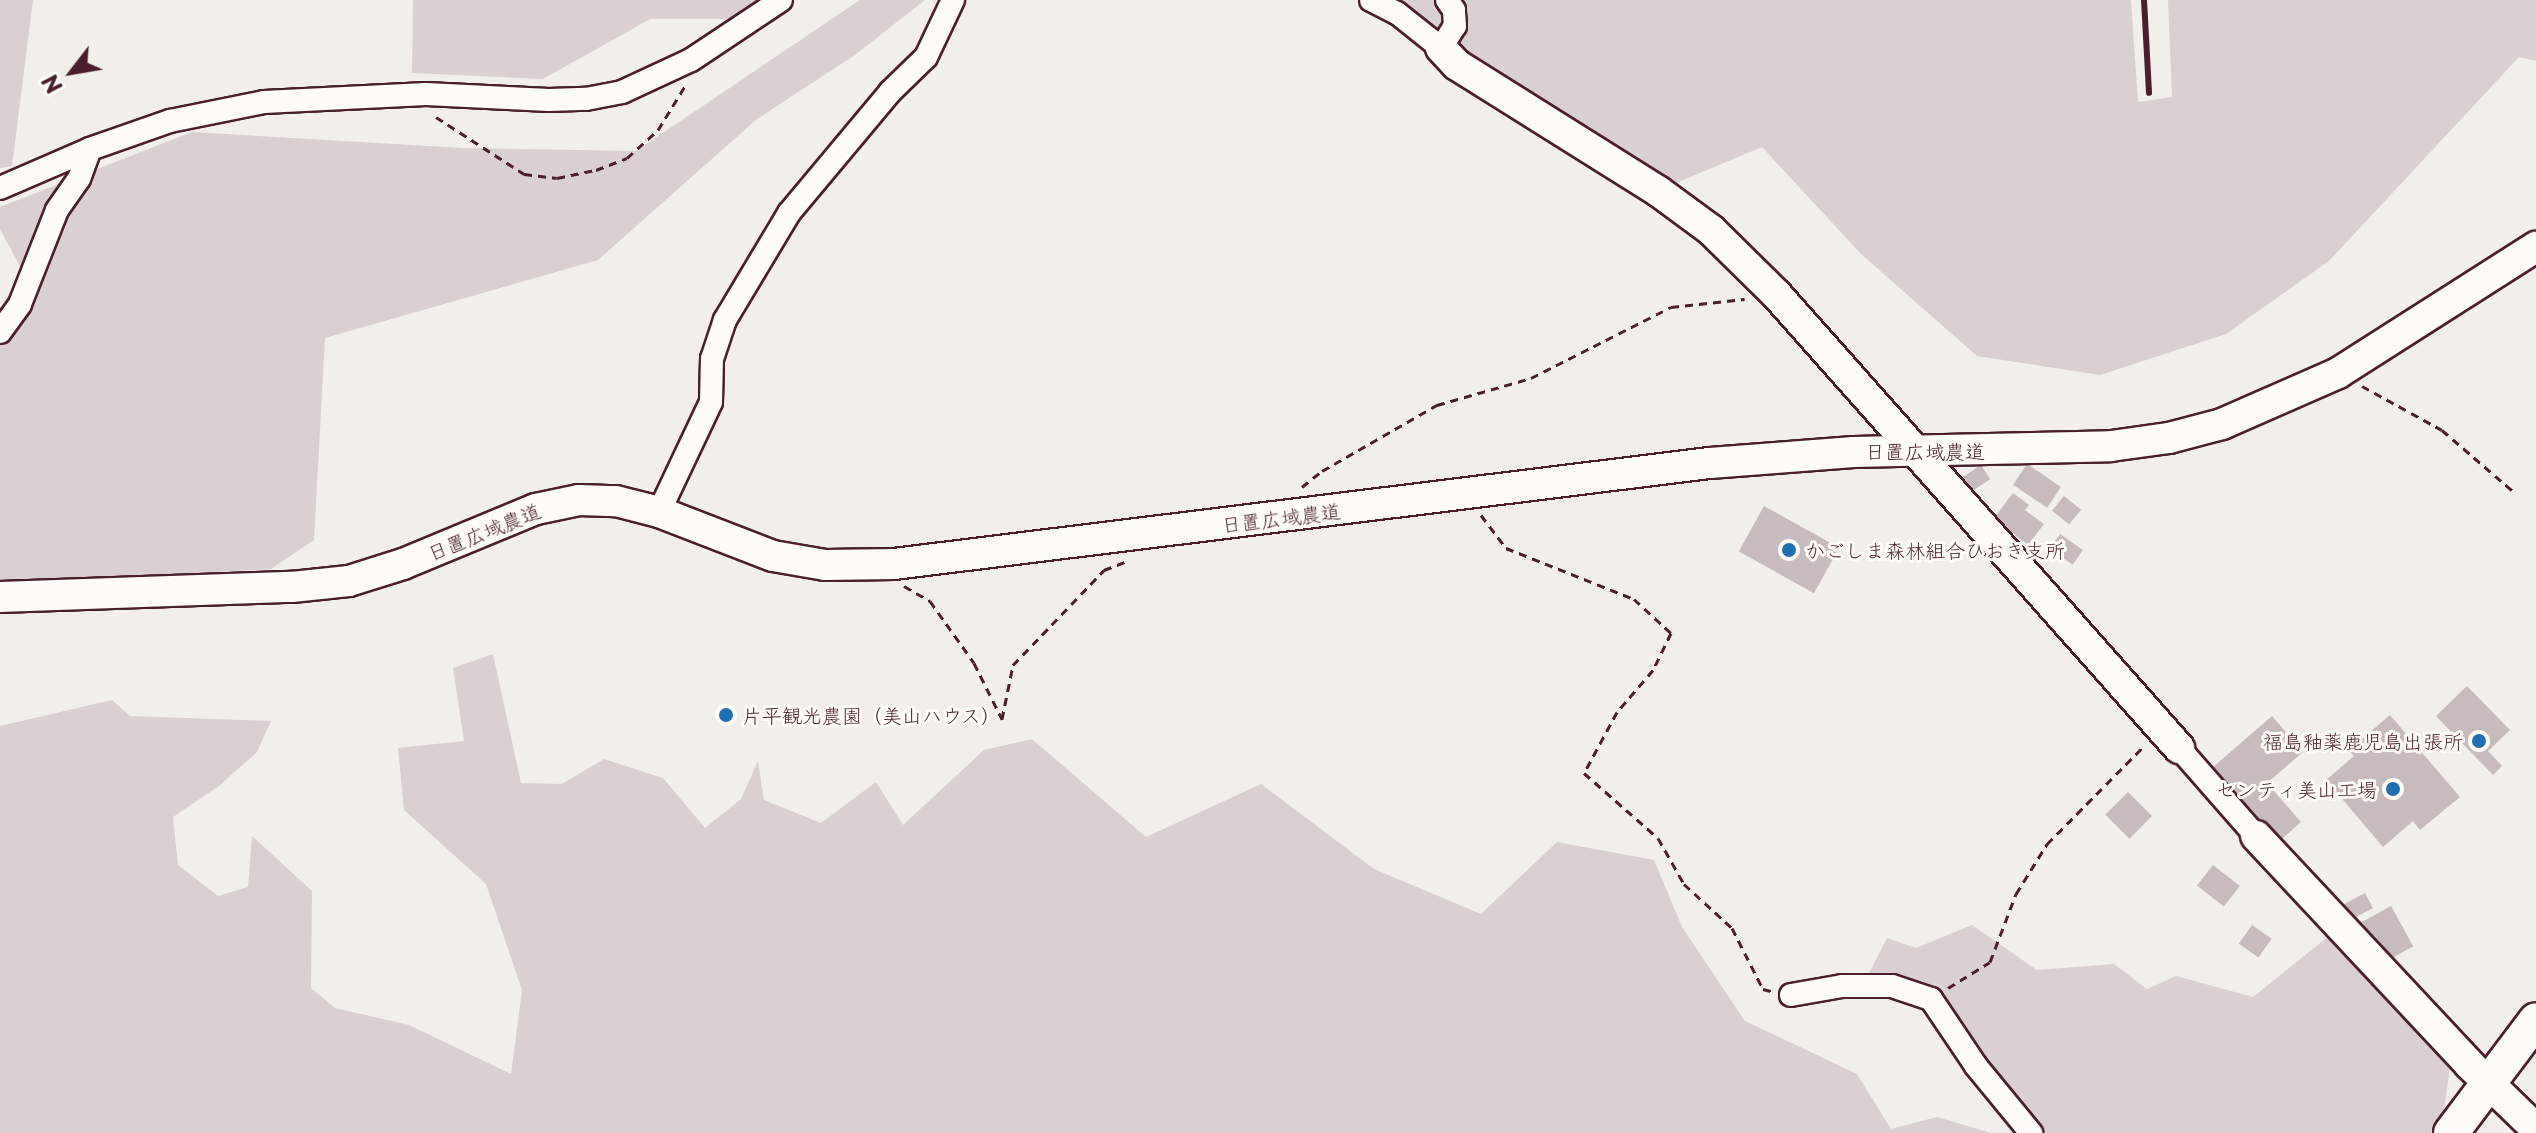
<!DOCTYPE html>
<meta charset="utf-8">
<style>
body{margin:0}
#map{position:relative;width:2536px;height:1133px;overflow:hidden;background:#f2efeb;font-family:"Playpen Sans","Klee One",sans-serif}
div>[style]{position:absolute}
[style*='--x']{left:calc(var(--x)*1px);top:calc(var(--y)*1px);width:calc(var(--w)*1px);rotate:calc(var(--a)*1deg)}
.green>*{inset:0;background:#d9d0cf}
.building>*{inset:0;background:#c8bbbb;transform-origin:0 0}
.path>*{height:3px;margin-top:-1.5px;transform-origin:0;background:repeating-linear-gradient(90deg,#4a1f2b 0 8px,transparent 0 14px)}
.roads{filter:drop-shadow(2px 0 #4a1f2b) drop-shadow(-2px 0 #4a1f2b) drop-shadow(0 2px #4a1f2b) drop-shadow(0 -2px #4a1f2b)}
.street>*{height:22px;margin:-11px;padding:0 11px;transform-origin:11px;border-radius:11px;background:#fdfcf7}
.secondary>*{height:30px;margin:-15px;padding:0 15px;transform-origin:15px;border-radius:15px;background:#fdfcf7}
.primary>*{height:34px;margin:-17px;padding:0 17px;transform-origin:17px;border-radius:17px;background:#fdfcf7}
.rail>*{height:6px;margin:-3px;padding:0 3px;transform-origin:3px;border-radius:3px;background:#4a1f2b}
.dots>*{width:22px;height:22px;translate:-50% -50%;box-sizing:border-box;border:4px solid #fdfcf7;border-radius:50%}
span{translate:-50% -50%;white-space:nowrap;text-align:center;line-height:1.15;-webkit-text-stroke:6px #fdfcf7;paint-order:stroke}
.street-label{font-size:20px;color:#4a1f2b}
.poi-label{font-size:20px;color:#4a1f2b}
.left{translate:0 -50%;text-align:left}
.right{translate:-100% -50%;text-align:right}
.north{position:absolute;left:32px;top:32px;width:80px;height:80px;-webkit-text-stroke:6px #fdfcf7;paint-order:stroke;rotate:239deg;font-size:22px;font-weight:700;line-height:32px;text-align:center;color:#4a1f2b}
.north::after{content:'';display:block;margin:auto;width:28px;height:36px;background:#4a1f2b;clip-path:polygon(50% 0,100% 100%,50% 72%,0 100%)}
</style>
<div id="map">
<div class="green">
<i style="clip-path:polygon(0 0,33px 0,12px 166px,0 168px)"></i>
<i style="clip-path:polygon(413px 0,761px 0,735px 19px,650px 19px,543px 79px,412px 73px)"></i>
<i style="clip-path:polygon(860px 0,925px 0,855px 55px,757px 119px,598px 260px,325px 338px,314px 540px,271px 569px,0 584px,0 308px,24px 274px,0 229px,0 207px,192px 132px,463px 148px,636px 151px)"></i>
<i style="clip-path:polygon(1396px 0,2131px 0,2138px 102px,2172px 97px,2168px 0,2536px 0,2536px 61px,2519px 57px,2329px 261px,2226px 334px,2100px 375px,1977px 356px,1861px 254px,1762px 147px,1676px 183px,1407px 14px)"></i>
<i style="clip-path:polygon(493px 654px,521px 783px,562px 784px,604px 759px,663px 778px,705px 828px,741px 799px,758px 761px,764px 800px,821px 823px,876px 782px,903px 825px,984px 750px,1032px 739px,1146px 837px,1261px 784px,1374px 869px,1481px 914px,1557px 842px,1654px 860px,1682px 927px,1745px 1021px,1857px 1074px,1891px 1129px,1937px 1117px,1991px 1133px,0 1133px,0 726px,112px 700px,130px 716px,271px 721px,257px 752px,219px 786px,173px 817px,178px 865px,218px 896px,248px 887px,252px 836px,312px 891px,311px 988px,335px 1008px,409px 1025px,511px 1074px,522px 990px,486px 884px,404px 810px,398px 748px,464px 741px,453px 668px)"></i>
<i style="clip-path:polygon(1972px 925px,2037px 970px,2114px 964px,2147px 989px,2176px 976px,2253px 997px,2330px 935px,2450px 1066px,2443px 1118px,2431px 1133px,2024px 1133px,1932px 1007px,1868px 975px,1887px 938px,1916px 948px)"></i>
</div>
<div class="building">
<i style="left:2027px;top:464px;width:41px;height:25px;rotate:34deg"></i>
<i style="left:1981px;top:465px;width:17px;height:26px;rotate:57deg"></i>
<i style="clip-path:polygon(2013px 493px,2029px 505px,2025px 510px,2044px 524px,2028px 545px,1994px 518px)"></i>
<i style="left:2064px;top:496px;width:22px;height:19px;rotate:39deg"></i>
<i style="left:1764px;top:506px;width:86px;height:52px;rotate:29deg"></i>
<i style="left:2060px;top:534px;width:28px;height:18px;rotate:35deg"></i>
<i style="clip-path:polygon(2467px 686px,2510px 730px,2488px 751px,2502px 766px,2493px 775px,2436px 716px)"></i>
<i style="clip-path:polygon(2390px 715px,2460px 797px,2420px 830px,2413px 821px,2383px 847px,2326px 780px,2354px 756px,2349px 750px)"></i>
<i style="clip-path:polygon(2272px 716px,2303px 752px,2267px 783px,2301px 822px,2277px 843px,2212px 768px)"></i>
<i style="left:2128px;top:792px;width:34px;height:32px;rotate:45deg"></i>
<i style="left:2213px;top:865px;width:34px;height:26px;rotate:38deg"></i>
<i style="left:2365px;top:893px;width:17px;height:27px;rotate:62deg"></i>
<i style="left:2391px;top:906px;width:46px;height:33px;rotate:61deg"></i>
<i style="left:2252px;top:925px;width:24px;height:23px;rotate:35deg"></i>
</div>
<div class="path">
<i style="--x:436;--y:117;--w:105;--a:32.9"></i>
<i style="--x:524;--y:174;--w:33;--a:7"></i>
<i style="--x:557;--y:178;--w:40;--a:-12"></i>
<i style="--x:596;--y:170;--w:33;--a:-21"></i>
<i style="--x:627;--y:158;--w:42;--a:-42.1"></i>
<i style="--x:658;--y:130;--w:52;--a:-58.5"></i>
<i style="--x:2362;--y:386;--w:91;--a:28.8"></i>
<i style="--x:2442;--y:430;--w:96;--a:40.8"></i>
<i style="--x:1302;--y:487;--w:26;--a:-39"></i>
<i style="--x:1322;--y:471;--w:133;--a:-29.9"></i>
<i style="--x:1437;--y:405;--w:98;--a:-16"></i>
<i style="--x:1531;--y:378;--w:157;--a:-26.9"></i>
<i style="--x:1671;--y:307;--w:74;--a:-6.2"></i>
<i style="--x:1481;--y:515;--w:41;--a:52.9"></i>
<i style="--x:1506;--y:548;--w:138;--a:21.7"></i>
<i style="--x:1634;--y:599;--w:50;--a:42.6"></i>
<i style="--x:1671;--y:633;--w:41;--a:115.9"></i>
<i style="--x:1653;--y:670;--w:55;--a:130.6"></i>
<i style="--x:1617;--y:712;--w:69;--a:118.4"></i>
<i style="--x:1584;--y:773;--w:98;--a:41.3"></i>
<i style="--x:1658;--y:838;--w:53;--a:60.5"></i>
<i style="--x:1684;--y:884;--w:65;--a:42.5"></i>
<i style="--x:1732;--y:928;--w:68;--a:63.1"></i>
<i style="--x:1763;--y:989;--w:8;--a:14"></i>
<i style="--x:904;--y:586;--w:30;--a:30"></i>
<i style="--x:930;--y:601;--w:76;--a:54.6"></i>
<i style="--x:974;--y:663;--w:63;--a:63.4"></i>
<i style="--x:1002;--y:719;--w:55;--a:-78.5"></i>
<i style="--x:1013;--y:665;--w:132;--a:-46.2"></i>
<i style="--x:1104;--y:570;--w:26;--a:-21"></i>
<i style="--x:1948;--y:988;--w:49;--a:-31.8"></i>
<i style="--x:1990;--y:962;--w:73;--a:-69.1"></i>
<i style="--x:2016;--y:894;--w:59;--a:-58.2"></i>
<i style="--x:2047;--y:844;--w:139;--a:-45.3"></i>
</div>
<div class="roads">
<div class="street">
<i style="--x:1371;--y:0;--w:29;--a:27"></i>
<i style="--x:1397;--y:13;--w:56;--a:38.5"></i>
<i style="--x:1441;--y:48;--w:26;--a:-58"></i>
<i style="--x:1455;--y:26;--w:16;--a:-94"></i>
<i style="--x:1454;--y:10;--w:12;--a:-125"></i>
<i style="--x:0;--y:188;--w:98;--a:-23.4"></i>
<i style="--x:90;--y:149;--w:85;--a:-19.3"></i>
<i style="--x:170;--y:121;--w:96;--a:-11.4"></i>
<i style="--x:264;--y:102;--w:162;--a:-2.8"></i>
<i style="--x:426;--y:94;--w:123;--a:2.8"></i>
<i style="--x:549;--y:100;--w:37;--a:-2"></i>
<i style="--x:586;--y:99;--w:37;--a:-11"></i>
<i style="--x:622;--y:92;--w:76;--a:-24.9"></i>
<i style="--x:691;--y:60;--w:108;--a:-33.7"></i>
<i style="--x:0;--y:332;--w:34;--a:-54"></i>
<i style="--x:20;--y:304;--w:101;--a:-68.5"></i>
<i style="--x:57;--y:210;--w:38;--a:-55"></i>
<i style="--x:79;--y:179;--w:32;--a:-70"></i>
<i style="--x:659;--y:512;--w:122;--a:-64.7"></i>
<i style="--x:711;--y:402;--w:43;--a:-88.7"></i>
<i style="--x:712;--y:359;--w:41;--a:-71.6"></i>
<i style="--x:725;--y:320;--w:125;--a:-59.1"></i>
<i style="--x:789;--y:213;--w:158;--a:-50.1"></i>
<i style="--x:890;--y:92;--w:50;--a:-44.2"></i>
<i style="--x:926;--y:57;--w:63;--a:-64.7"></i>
<i style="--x:2179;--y:748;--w:117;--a:48.8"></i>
<i style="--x:1791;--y:995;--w:52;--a:-10"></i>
<i style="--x:1842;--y:986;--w:50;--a:0"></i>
<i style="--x:1892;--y:986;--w:41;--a:18.4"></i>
<i style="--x:1931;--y:999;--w:81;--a:56.1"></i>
<i style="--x:1976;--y:1066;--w:87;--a:50.6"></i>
</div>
<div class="secondary">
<i style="--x:1441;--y:48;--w:23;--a:47"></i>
<i style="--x:1457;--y:65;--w:237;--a:32.1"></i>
<i style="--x:1658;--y:191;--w:66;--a:36.3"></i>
<i style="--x:1711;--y:230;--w:93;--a:44.6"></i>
<i style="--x:1777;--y:295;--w:606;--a:48.41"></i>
<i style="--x:0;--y:597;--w:292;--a:-2"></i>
<i style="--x:292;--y:587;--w:57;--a:-6"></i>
<i style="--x:349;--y:581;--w:57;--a:-17.5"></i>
<i style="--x:403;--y:564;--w:144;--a:-22.5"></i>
<i style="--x:536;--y:509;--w:44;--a:-11.8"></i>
<i style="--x:579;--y:500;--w:37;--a:2"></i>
<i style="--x:616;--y:501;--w:44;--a:14.3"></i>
<i style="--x:659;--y:512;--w:122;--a:21.1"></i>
<i style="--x:773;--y:556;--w:53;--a:9.8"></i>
<i style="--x:825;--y:565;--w:69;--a:-0.8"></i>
<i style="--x:894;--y:564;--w:822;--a:-7.06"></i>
<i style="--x:1710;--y:463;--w:144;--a:-4.4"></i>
<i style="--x:1854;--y:452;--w:257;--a:-1.3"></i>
<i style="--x:2111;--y:446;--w:59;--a:-7.9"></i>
<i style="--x:2169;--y:438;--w:55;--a:-14.8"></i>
<i style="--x:2222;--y:424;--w:127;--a:-23.7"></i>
<i style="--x:2338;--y:373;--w:235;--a:-32.5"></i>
<i style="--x:2256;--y:836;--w:312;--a:46.9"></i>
<i style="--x:2469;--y:1064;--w:93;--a:44.1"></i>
</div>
<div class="primary">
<i style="--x:2451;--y:1133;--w:141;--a:-53"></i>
</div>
</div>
<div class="rail">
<i style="--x:2144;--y:0;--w:93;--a:86.9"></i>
</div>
<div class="dots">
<i style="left:1789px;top:550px;background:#1f6fb2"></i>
<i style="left:726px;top:715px;background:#1f6fb2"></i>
<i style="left:2479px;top:741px;background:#1f6fb2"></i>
<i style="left:2393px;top:789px;background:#1f6fb2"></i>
</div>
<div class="street-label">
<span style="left:1925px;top:451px">日置広域農道</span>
<span style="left:1281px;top:518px;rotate:-7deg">日置広域農道</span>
<span style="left:484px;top:532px;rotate:-22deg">日置広域農道</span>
</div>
<div class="poi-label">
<span class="left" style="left:1805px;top:550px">かごしま森林組合ひおき支所</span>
<span class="left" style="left:742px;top:715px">片平観光農園（美山ハウス）</span>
<span class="right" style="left:2463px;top:741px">福島釉薬鹿児島出張所</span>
<span class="right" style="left:2377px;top:789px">センティ美山工場</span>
</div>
<div class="north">N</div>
</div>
